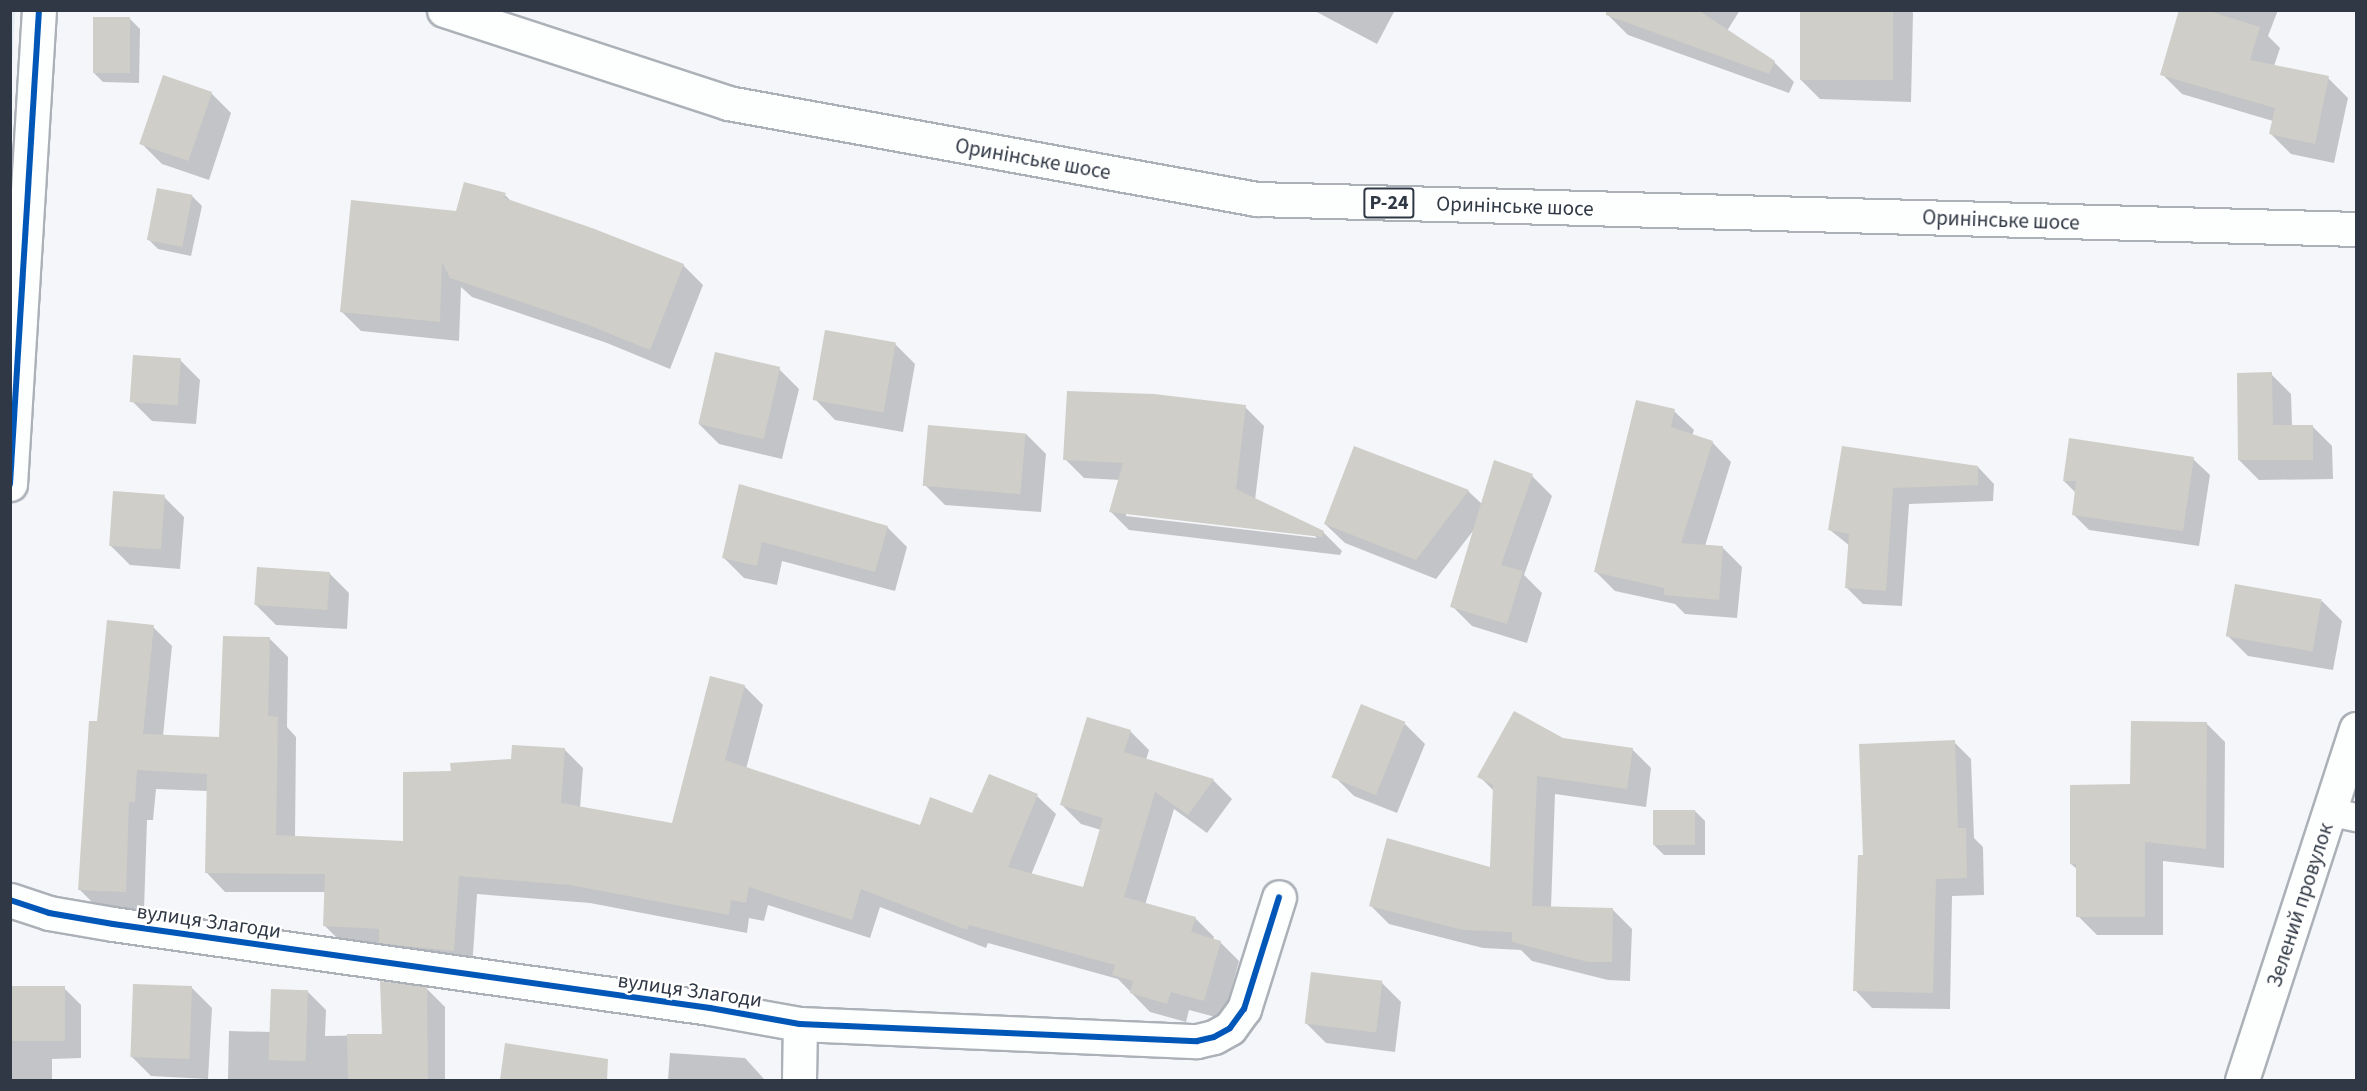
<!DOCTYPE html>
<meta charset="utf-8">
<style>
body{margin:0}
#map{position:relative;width:2367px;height:1091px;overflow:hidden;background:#f4f6f9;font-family:"Source Sans 3",sans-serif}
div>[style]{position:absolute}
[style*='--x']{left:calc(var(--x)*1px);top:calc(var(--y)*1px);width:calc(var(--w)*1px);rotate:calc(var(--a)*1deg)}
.built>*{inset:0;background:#e3ebf5}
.shadow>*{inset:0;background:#0003}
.building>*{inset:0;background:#cfcec8;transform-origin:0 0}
.roads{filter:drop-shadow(2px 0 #acb1b8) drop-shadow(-2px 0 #acb1b8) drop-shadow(0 2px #acb1b8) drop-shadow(0 -2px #acb1b8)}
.lane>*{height:27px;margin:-13.5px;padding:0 13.5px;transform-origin:13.5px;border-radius:13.5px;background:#fdfefe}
.street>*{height:33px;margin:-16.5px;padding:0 16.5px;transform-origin:16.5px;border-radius:16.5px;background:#fdfefe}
.primary>*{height:33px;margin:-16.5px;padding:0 16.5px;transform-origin:16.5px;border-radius:16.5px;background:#fdfefe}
.cycleway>*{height:6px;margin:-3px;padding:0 3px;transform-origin:3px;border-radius:3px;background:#0057b8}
span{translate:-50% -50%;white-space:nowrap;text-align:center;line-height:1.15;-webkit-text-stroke:4.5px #fff;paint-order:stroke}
.shield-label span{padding:2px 4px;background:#fff;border:2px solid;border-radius:4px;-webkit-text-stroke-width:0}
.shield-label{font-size:20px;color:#2f3844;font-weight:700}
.street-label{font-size:21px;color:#2f3844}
.frame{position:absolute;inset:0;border:12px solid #2f3844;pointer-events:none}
</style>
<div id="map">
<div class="built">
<i style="clip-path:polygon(11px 10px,15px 11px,11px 84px,10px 11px)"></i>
</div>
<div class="shadow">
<i style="clip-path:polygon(1313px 10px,1395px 10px,1377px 44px)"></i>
<i style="clip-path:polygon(1610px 10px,1740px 10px,1727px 31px,1774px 62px,1794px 82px,1789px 93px,1628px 35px,1608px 15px)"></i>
<i style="clip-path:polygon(1802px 10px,1911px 10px,1913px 13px,1911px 102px,1820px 99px,1800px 79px)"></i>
<i style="clip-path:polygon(2181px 10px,2278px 10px,2268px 36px,2280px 48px,2274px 66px,2328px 78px,2348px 98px,2334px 163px,2291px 154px,2271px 134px,2273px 121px,2182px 94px,2162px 74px)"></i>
<i style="clip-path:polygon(130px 19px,140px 29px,139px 83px,103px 82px,93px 72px)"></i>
<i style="clip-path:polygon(211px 93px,231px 113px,209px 180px,162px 164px,142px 144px)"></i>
<i style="clip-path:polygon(505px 195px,513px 203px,683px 265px,703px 285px,670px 369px,607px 343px,472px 297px,461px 287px,459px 341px,361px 331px,341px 311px,457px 213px)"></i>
<i style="clip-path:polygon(192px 196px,202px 206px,191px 256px,158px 249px,148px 239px)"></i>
<i style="clip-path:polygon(895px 344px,915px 364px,903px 432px,835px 420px,815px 399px)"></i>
<i style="clip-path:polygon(180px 360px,200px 380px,196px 424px,152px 421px,132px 401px)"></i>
<i style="clip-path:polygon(779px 369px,799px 389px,782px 459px,719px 444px,699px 424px)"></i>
<i style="clip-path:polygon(2271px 374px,2291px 394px,2292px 426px,2312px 426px,2332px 446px,2333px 479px,2259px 480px,2239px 460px)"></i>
<i style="clip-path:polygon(evenodd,1245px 407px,1264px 426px,1255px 500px,1323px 532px,1342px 551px,1340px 555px,1129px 530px,1111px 512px,1120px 480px,1084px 478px,1065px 459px,1245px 407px,1126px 513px,1313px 534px,1317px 538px,1126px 516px,1126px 513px)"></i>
<i style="clip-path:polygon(1674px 411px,1694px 430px,1692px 436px,1712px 442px,1731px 462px,1705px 546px,1723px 548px,1742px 567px,1737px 618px,1685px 614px,1675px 604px,1615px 591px,1596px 572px)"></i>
<i style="clip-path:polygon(1026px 434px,1046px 454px,1041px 512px,945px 505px,925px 485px)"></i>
<i style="clip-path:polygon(1355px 448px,1468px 491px,1483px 505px,1532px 476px,1552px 496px,1524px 575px,1542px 593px,1527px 643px,1472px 626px,1452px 606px,1476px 527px,1436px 579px,1345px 543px,1325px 524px)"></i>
<i style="clip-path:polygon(1843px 448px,1978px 467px,1994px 484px,1993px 501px,1909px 504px,1902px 606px,1863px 604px,1847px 588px,1850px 546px,1830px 530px)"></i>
<i style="clip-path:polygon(2193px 459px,2210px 475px,2199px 546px,2089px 530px,2073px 514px,2076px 493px,2064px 481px)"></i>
<i style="clip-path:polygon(740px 485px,887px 527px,907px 547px,895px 591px,782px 561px,777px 585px,744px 578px,724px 558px)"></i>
<i style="clip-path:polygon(164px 497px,184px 517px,180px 569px,130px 565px,110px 545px)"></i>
<i style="clip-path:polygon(329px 573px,349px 593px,347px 629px,276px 625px,256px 605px)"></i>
<i style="clip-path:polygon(2322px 601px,2342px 621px,2333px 670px,2248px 656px,2228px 636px)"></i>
<i style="clip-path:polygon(153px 627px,172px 646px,163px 736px,220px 738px,270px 639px,288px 657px,287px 727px,296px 737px,295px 838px,404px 843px,453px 772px,564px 749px,583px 768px,580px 808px,673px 825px,744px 686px,763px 705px,746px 769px,921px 827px,973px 815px,1037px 796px,1056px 814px,1031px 875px,1084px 889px,1101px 830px,1081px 824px,1062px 805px,1130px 731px,1149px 750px,1146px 760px,1213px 780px,1232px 799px,1207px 833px,1174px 809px,1145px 905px,1195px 918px,1214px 937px,1213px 940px,1220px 942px,1239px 961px,1223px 1019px,1189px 1010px,1186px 1022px,1150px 1012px,1118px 979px,988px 943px,986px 948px,880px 907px,870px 938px,768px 905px,764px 921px,749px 918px,747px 933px,590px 903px,477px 894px,472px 969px,343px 944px,324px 925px,326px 892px,225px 892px,207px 873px,208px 791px,156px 789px,153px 820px,147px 820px,144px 910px,99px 909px,80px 890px,98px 723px)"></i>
<i style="clip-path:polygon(2206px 723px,2225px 742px,2224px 868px,2163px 861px,2163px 935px,2097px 935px,2078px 916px,2078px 870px,2071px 864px,2131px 786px)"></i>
<i style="clip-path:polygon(1405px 724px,1425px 744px,1397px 813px,1354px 796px,1334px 776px)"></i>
<i style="clip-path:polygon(1563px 739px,1632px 749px,1651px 768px,1646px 807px,1555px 794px,1551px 908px,1613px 910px,1632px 929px,1630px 981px,1608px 980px,1532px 961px,1521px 950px,1483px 948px,1389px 924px,1370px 905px,1491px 869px,1494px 791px,1479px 776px)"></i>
<i style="clip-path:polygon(1954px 742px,1971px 759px,1974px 838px,1983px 847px,1984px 895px,1952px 896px,1950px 1009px,1872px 1008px,1855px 990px,1865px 857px)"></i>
<i style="clip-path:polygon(1695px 811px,1705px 821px,1705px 855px,1664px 855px,1654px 845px)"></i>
<i style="clip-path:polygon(1381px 982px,1401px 1002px,1395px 1052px,1326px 1043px,1306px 1023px)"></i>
<i style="clip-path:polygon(10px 988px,64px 988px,81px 1005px,81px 1058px,52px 1059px,52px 1080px,10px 1080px)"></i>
<i style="clip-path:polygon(192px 988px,212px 1008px,208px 1079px,151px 1076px,131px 1056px)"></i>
<i style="clip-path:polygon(426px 988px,445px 1007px,445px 1080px,228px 1080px,229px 1031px,271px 1032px,308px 992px,326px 1010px,325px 1036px,383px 1035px)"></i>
<i style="clip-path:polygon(507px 1045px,554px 1061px,551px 1080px,501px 1080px)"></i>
<i style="clip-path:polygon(670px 1053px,745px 1058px,765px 1080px,668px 1080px)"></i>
</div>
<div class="building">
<i style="clip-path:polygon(1606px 10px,1698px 10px,1775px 61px,1769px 74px,1606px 15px)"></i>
<i style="left:1800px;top:10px;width:93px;height:70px"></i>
<i style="clip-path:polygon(2179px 10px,2206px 10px,2260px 27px,2250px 60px,2329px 76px,2315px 144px,2269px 134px,2275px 108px,2160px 75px)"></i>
<i style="left:93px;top:17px;width:37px;height:56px"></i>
<i style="left:163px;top:75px;width:52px;height:73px;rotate:19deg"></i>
<i style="clip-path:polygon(464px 182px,506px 193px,504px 198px,592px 228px,684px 264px,650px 350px,586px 324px,450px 278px,442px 262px,440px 322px,340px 312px,351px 200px,456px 211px)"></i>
<i style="left:157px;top:188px;width:36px;height:53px;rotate:11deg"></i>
<i style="left:825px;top:330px;width:72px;height:71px;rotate:10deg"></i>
<i style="left:715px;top:352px;width:67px;height:74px;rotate:13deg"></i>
<i style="left:133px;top:355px;width:48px;height:47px;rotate:4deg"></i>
<i style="clip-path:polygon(2272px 372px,2273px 425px,2313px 425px,2313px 460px,2238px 460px,2237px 373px)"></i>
<i style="clip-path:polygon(1067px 391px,1154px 394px,1246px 405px,1236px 489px,1324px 531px,1322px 537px,1109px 512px,1123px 463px,1063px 460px)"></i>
<i style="clip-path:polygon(1636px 400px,1675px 409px,1671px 427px,1713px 441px,1681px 543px,1723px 546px,1719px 600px,1664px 595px,1664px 588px,1594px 572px)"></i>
<i style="left:928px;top:425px;width:98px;height:61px;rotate:5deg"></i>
<i style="clip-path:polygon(2069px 438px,2194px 457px,2183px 531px,2072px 515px,2076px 481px,2063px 481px)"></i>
<i style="clip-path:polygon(1354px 446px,1469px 490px,1416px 560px,1324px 524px)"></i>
<i style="clip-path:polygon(1842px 446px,1978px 466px,1978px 485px,1893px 488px,1886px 591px,1845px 588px,1849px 534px,1828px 530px)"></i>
<i style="clip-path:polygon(1494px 460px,1533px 474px,1501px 565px,1523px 571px,1507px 624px,1450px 607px)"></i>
<i style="clip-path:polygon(739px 484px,888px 526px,875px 572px,762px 542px,757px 566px,722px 558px)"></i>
<i style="left:113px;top:491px;width:52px;height:55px;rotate:4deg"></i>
<i style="left:257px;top:567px;width:73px;height:38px;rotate:4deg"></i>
<i style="left:2235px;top:584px;width:88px;height:53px;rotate:10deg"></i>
<i style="clip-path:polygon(107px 620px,154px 625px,143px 734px,219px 737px,223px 636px,270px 637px,268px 716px,278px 717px,276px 835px,403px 841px,403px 772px,451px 771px,450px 763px,511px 759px,512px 745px,565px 748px,561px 803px,672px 823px,710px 676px,745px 685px,725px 760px,920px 825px,930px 797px,972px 813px,989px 774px,1038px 794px,1008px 867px,1083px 887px,1103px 818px,1060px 805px,1087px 717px,1131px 730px,1124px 752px,1214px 779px,1188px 815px,1155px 792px,1124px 897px,1196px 917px,1191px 932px,1221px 941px,1204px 1001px,1171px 992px,1167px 1004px,1130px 993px,1133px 981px,1112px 975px,1115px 965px,969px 925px,967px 930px,861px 889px,852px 920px,749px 887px,746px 903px,731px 900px,729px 915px,570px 885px,459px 876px,454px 951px,379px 943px,379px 929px,323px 926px,325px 874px,205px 873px,207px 774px,137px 770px,135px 802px,129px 802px,126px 892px,78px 890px,89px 721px,97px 721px)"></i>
<i style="left:1361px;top:704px;width:48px;height:79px;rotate:22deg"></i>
<i style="clip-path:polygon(1514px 711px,1563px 738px,1633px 748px,1627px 789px,1537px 776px,1532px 906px,1613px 908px,1612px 962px,1588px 962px,1512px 942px,1512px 932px,1463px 930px,1369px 906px,1387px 838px,1490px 867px,1493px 785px,1477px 777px)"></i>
<i style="clip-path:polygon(2131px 721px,2207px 722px,2206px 849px,2145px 842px,2145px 917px,2076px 917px,2076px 864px,2070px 864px,2070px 785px,2130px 784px)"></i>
<i style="clip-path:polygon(1955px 740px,1958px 828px,1966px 828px,1967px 878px,1936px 879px,1933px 993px,1853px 991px,1858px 855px,1863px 855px,1859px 744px)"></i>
<i style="left:1653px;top:810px;width:42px;height:35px"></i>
<i style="left:1311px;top:972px;width:72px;height:52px;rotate:7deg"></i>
<i style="clip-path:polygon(380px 981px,427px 987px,428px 1080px,348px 1080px,347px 1034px,382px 1034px)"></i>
<i style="left:133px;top:984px;width:59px;height:73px;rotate:2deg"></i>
<i style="left:65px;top:986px;width:55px;height:55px;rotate:90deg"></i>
<i style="left:271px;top:989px;width:37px;height:71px;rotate:2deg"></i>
<i style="clip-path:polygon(505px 1043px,608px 1059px,607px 1080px,500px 1080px)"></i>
</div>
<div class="roads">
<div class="lane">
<i style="--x:2332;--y:812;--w:25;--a:12"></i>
</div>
<div class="street">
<i style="--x:10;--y:484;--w:475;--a:-86.5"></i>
<i style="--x:10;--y:900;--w:41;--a:18.4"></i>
<i style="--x:49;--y:913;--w:65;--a:9.8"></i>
<i style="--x:113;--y:924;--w:603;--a:8.01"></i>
<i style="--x:710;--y:1008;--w:91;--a:10.1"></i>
<i style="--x:800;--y:1024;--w:397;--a:2.5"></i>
<i style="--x:1197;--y:1041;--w:17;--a:-13"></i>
<i style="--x:1214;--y:1037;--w:18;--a:-29"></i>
<i style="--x:1230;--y:1028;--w:24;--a:-54"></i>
<i style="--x:1244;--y:1009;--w:117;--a:-72.6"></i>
<i style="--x:799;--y:1080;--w:56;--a:-89"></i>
</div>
<div class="primary">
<i style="--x:444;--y:10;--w:299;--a:18.1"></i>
<i style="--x:728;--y:103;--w:537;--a:10.3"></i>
<i style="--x:1256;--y:199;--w:1100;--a:1.56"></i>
<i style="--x:2242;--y:1080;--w:369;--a:-72"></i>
</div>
</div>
<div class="cycleway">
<i style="--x:10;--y:484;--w:475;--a:-86.5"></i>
<i style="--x:10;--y:900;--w:41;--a:18.4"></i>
<i style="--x:49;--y:913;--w:65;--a:9.8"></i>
<i style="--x:113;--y:924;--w:603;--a:8.01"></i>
<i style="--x:710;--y:1008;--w:91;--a:10.1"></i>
<i style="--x:800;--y:1024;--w:397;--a:2.5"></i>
<i style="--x:1197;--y:1041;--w:17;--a:-13"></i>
<i style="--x:1214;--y:1037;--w:18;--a:-29"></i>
<i style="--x:1230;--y:1028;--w:24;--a:-54"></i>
<i style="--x:1244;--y:1009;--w:117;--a:-72.6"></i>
</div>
<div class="shield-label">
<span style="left:1389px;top:203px">Р-24</span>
</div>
<div class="street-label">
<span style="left:1033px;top:159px;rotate:10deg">Оринінське шосе</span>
<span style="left:1515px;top:206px;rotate:2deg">Оринінське шосе</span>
<span style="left:2001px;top:220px;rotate:2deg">Оринінське шосе</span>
<span style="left:2300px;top:905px;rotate:-72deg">Зелений провулок</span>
<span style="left:209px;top:921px;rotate:8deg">вулиця Злагоди</span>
<span style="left:690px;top:990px;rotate:8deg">вулиця Злагоди</span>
</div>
<div class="frame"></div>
</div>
